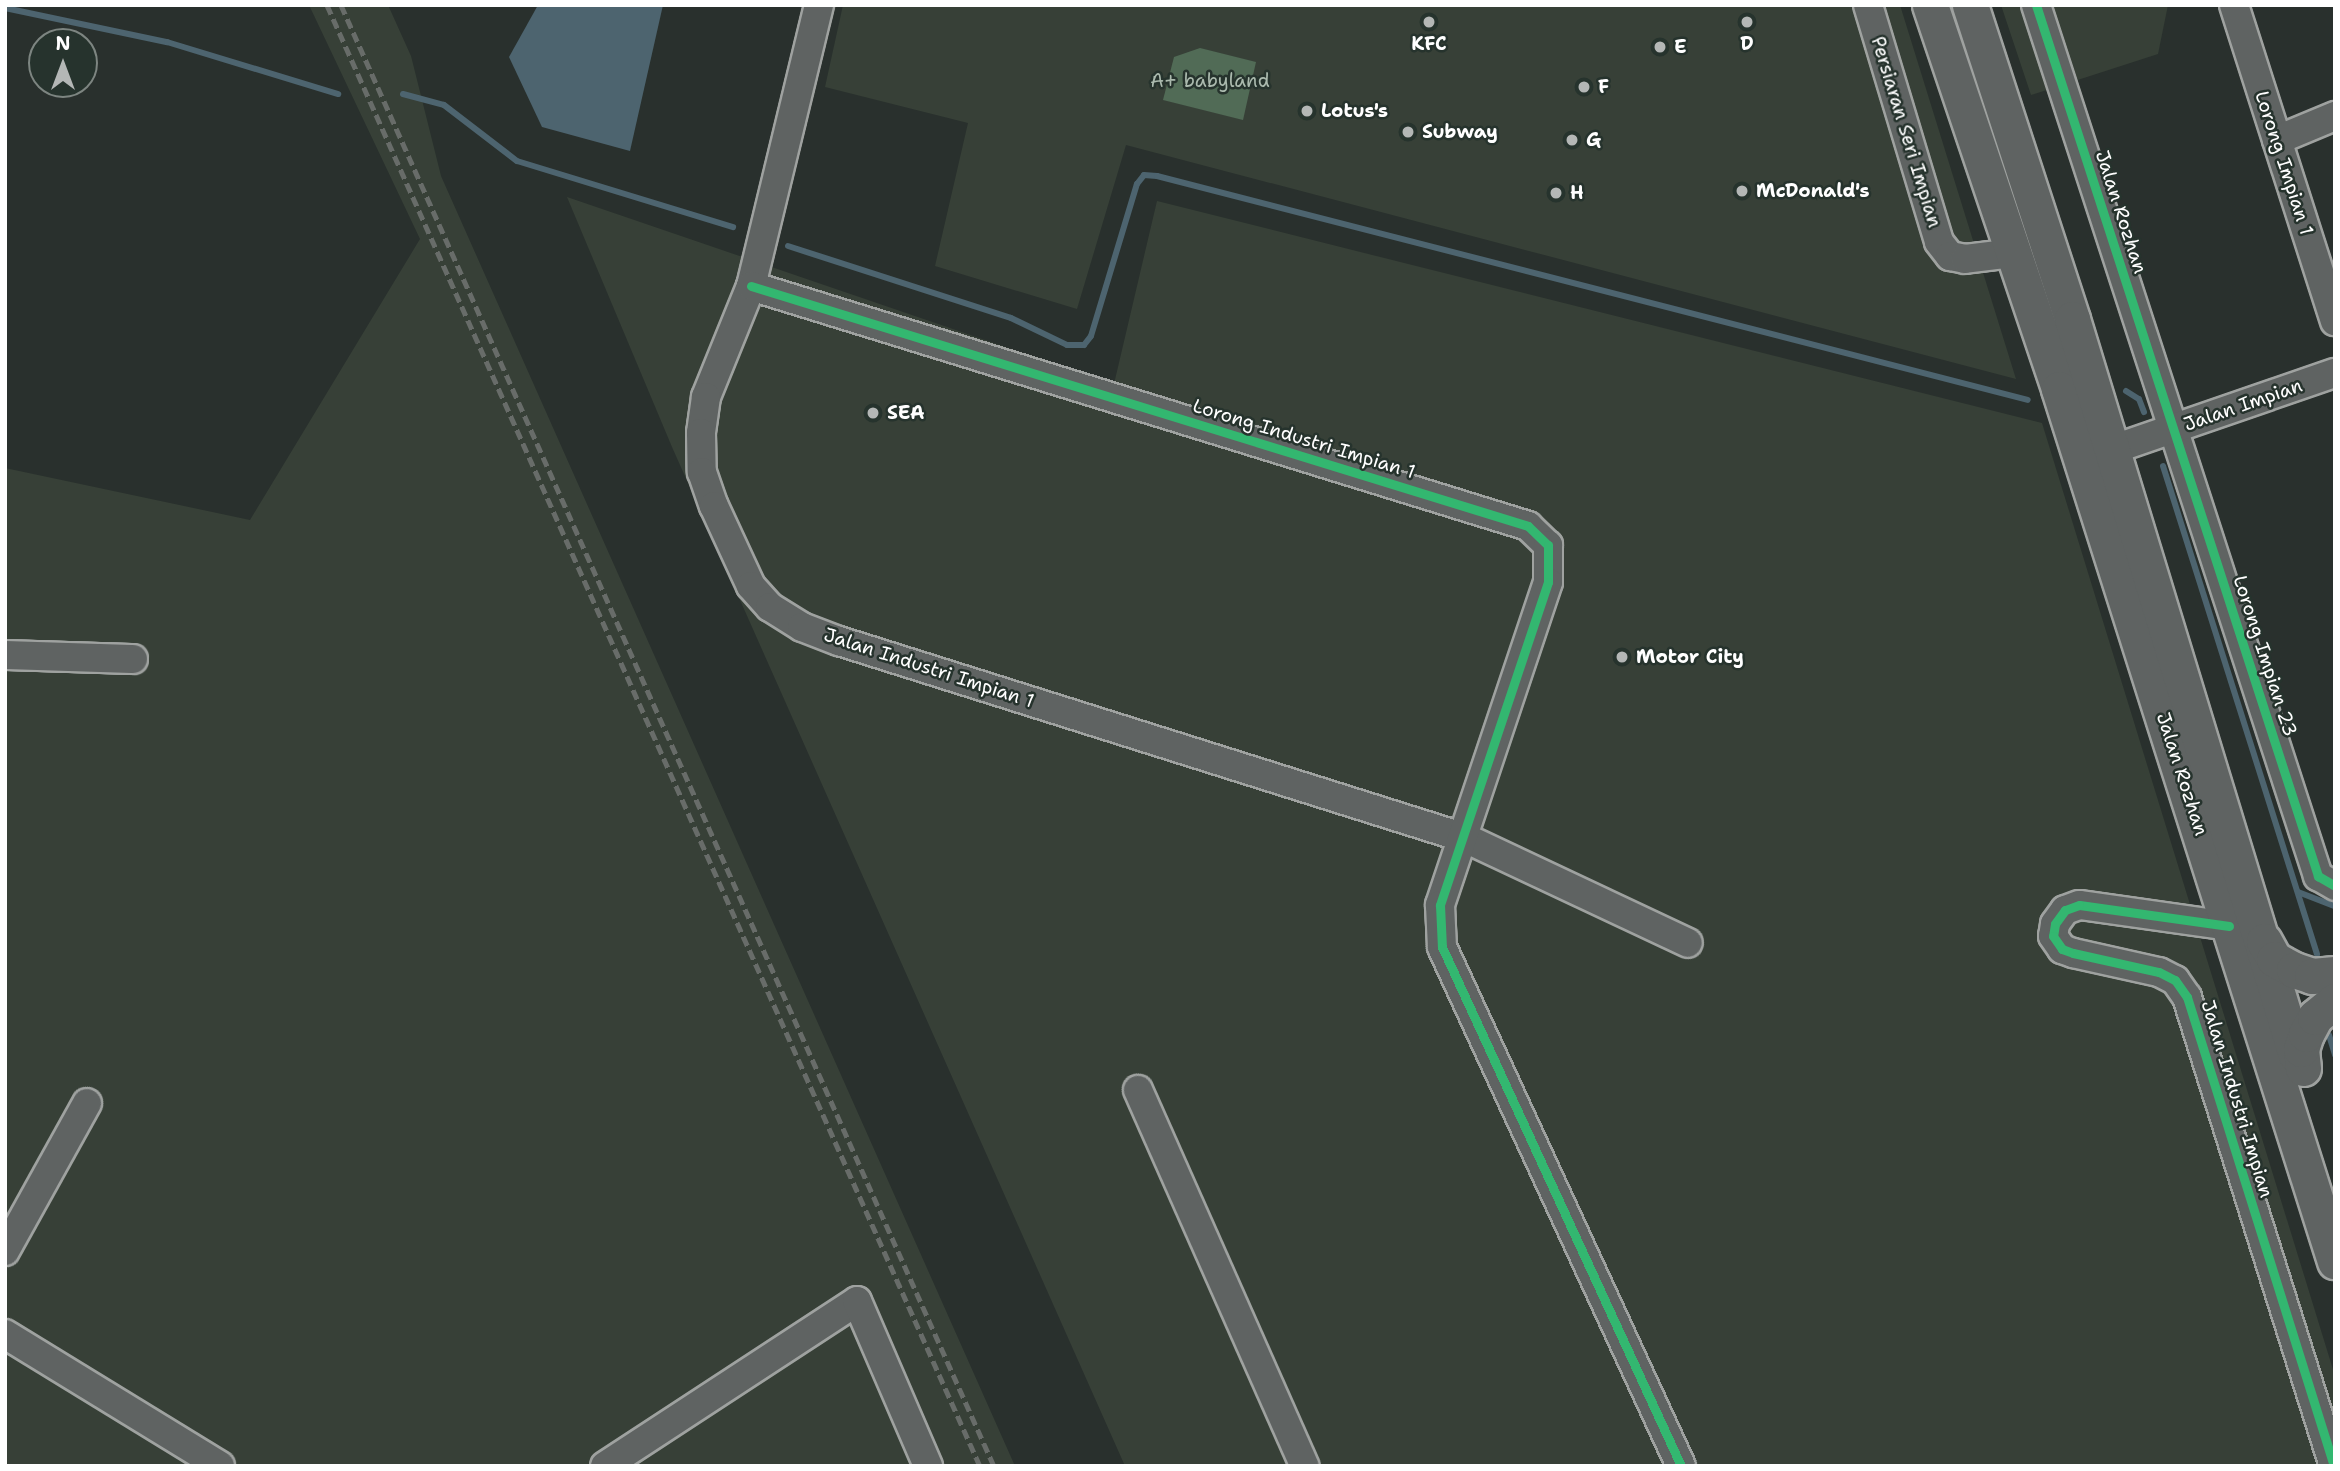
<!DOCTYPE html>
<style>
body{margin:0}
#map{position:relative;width:2340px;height:1471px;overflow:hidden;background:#29302d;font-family:"Shantell Sans",sans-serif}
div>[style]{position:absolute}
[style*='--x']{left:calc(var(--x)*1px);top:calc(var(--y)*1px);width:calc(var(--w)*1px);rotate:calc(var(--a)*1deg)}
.built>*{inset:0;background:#374037}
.green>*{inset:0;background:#516b56}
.water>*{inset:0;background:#4d646f}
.stream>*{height:6px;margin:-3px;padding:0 3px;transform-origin:3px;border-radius:3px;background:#4d646f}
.roads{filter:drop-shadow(2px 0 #9fa2a0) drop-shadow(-2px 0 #9fa2a0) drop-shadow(0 2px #9fa2a0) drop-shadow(0 -2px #9fa2a0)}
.minor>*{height:28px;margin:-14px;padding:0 14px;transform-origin:14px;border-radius:14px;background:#5f6362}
.major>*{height:35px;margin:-17.5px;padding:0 17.5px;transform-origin:17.5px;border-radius:17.5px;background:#5f6362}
.rail>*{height:5px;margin-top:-2.5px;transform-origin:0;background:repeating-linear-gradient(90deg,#686c69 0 10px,transparent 0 15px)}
.cycleway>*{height:9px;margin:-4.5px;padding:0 4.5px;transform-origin:4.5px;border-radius:4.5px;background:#33b770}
.dots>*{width:19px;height:19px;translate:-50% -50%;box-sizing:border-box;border:4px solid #26332d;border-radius:50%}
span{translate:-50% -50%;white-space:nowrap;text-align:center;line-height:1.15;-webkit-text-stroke:5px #26332d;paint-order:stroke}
.poi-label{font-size:19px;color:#fff;font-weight:700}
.left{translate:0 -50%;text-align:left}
.park-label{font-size:19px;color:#abbaae}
.street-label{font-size:19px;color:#fff}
.frame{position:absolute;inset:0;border:7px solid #fff;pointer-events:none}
.north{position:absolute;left:28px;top:28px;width:70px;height:70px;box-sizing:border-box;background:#26332d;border:2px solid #7d8581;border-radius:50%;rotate:0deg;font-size:19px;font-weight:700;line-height:28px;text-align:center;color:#fff}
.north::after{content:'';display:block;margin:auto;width:24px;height:32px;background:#b4b7b6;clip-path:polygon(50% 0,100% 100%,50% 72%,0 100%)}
</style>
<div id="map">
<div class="built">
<i style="clip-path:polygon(309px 5px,388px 5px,411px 56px,441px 176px,1015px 1466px,5px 1466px,5px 468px,250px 520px,420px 239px)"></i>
<i style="clip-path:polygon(843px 5px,1900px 5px,2016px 379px,1126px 145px,1077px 309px,935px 266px,968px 123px,825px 87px)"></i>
<i style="clip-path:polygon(2001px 5px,2168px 5px,2158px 54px,2031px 95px)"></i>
<i style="clip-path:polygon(567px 197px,1114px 384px,1157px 201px,2042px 423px,2335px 1376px,2335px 1466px,1125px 1466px,672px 447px)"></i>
</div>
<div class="green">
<i style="clip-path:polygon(1200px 48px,1256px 62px,1243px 120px,1163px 100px,1174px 57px)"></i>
</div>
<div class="water">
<i style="clip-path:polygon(538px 5px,663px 5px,630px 151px,542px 127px,509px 57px)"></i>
</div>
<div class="stream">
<i style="--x:5;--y:8;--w:166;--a:11.9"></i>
<i style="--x:167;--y:42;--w:179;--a:16.9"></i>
<i style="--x:403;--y:94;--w:42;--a:15"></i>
<i style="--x:444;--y:105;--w:92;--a:37.5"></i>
<i style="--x:517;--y:161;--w:226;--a:17"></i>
<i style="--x:788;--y:246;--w:234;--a:17.9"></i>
<i style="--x:1011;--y:318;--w:62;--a:25.7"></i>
<i style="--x:1067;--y:345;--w:17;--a:0"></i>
<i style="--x:1084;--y:345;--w:11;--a:-52"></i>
<i style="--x:1091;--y:336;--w:159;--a:-73.2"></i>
<i style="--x:1137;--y:184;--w:11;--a:-52"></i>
<i style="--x:1144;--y:175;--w:13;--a:4"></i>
<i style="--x:1157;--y:176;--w:899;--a:14.42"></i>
<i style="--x:2126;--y:391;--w:15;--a:32"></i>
<i style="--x:2139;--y:399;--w:14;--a:69"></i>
<i style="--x:2163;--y:466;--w:512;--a:72.49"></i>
<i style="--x:2298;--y:892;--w:40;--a:21"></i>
<i style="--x:2329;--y:1035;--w:21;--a:73"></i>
</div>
<div class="roads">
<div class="minor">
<i style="--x:819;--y:5;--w:289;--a:103.6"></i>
<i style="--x:751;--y:286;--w:120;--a:112.1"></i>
<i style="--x:706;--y:397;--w:36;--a:98"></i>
<i style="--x:701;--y:433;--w:39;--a:89"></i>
<i style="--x:702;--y:472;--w:36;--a:71"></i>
<i style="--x:714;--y:506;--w:88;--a:65.2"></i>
<i style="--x:751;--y:586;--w:28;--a:48"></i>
<i style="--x:770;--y:607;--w:38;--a:32"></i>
<i style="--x:802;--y:627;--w:40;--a:21"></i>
<i style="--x:839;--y:641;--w:656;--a:17.47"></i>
<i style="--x:1465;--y:838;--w:246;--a:25.2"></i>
<i style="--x:1868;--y:5;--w:247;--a:73.3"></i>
<i style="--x:1939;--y:242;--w:18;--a:52"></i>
<i style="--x:1950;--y:256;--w:15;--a:11"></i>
<i style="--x:1965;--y:259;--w:48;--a:-7.1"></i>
<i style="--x:2036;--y:5;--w:916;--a:72.06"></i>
<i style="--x:2318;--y:876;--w:20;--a:30"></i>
<i style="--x:2234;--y:5;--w:332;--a:72.3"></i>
<i style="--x:2277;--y:140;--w:63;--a:-22.5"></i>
<i style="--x:751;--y:286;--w:813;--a:17.16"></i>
<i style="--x:1528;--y:526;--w:28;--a:44"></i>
<i style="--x:1548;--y:545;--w:37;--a:90"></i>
<i style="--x:1548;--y:582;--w:341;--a:108.5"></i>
<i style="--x:1440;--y:905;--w:42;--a:87.3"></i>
<i style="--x:1442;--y:947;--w:571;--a:65.27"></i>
<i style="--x:2111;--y:450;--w:237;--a:-19"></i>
<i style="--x:5;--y:655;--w:128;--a:1.8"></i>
<i style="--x:2229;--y:926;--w:151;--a:-172"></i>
<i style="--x:2079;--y:905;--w:15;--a:160"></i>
<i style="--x:2065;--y:910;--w:17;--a:126"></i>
<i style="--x:2055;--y:924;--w:12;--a:99"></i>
<i style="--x:2053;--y:936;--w:16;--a:55"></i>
<i style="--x:2062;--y:949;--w:12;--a:20"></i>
<i style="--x:2073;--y:953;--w:88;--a:12.5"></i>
<i style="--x:2159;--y:972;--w:18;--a:27"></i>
<i style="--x:2175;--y:980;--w:21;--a:55"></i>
<i style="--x:2187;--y:997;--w:491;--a:72.6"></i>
<i style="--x:1138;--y:1090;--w:411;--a:66.1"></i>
<i style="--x:5;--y:1251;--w:169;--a:-61"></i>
<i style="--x:5;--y:1334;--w:252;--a:31.5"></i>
<i style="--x:605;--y:1466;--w:301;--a:-33.2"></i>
<i style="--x:857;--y:1301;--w:180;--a:66.7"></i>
</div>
<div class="major">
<i style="--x:1930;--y:5;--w:405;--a:71.4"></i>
<i style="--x:2059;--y:389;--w:915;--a:72.44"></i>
<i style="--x:1970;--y:5;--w:330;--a:72"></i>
<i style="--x:2072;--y:319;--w:769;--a:73.07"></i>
<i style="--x:2264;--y:941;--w:21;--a:61"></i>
<i style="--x:2274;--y:959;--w:23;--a:29"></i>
<i style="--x:2294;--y:970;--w:19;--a:18"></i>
<i style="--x:2312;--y:976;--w:23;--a:-5"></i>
<i style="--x:2303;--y:1068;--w:19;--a:-96"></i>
<i style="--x:2301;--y:1049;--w:16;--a:-72"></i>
<i style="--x:2306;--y:1034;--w:19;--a:-62"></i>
<i style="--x:2315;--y:1017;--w:26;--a:-39"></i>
</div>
</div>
<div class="rail">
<i style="--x:327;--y:5;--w:1600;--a:65.92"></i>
<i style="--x:341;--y:5;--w:1600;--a:65.92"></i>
</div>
<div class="cycleway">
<i style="--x:2036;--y:5;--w:916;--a:72.06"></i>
<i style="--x:2318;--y:876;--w:20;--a:30"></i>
<i style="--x:751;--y:286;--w:813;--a:17.16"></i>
<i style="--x:1528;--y:526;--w:28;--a:44"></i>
<i style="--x:1548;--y:545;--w:37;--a:90"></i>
<i style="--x:1548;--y:582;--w:341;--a:108.5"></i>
<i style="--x:1440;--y:905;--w:42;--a:87.3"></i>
<i style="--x:1442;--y:947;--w:571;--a:65.27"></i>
<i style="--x:2229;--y:926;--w:151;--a:-172"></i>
<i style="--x:2079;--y:905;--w:15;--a:160"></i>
<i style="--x:2065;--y:910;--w:17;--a:126"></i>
<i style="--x:2055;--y:924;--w:12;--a:99"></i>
<i style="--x:2053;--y:936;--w:16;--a:55"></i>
<i style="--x:2062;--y:949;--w:12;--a:20"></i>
<i style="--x:2073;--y:953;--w:88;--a:12.5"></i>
<i style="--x:2159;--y:972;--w:18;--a:27"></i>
<i style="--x:2175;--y:980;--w:21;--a:55"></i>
<i style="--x:2187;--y:997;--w:491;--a:72.6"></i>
</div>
<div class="dots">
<i style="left:1429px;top:22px;background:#b4b7b6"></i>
<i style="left:1747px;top:22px;background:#b4b7b6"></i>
<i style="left:1660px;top:47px;background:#b4b7b6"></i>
<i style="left:1584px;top:87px;background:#b4b7b6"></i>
<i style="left:1307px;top:111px;background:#b4b7b6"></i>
<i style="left:1408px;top:132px;background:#b4b7b6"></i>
<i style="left:1572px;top:140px;background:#b4b7b6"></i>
<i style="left:1742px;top:191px;background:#b4b7b6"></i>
<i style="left:1556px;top:193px;background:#b4b7b6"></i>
<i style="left:873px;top:413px;background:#b4b7b6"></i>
<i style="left:1622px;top:657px;background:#b4b7b6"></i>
</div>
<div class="poi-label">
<span style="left:1429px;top:44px">KFC</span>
<span style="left:1747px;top:44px">D</span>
<span class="left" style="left:1674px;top:47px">E</span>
<span class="left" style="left:1598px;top:87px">F</span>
<span class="left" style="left:1321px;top:111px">Lotus's</span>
<span class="left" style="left:1422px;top:132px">Subway</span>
<span class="left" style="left:1586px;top:140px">G</span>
<span class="left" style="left:1756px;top:191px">McDonald's</span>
<span class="left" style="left:1570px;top:193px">H</span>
<span class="left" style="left:887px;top:413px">SEA</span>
<span class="left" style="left:1636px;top:657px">Motor City</span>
</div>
<div class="park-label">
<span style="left:1210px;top:81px">A+ babyland</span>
</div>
<div class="street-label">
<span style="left:1906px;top:132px;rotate:73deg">Persiaran Seri Impian</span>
<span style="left:2284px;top:163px;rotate:72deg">Lorong Impian 1</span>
<span style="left:2121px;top:212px;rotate:72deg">Jalan Rozhan</span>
<span style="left:2243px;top:405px;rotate:-19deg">Jalan Impian</span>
<span style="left:1304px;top:439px;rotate:17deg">Lorong Industri Impian 1</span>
<span style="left:2265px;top:656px;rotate:72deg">Lorong Impian 23</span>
<span style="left:929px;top:668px;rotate:18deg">Jalan Industri Impian 1</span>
<span style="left:2182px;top:774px;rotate:72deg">Jalan Rozhan</span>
<span style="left:2237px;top:1099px;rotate:73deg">Jalan Industri Impian</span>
</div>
<div class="frame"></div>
<div class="north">N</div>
</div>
